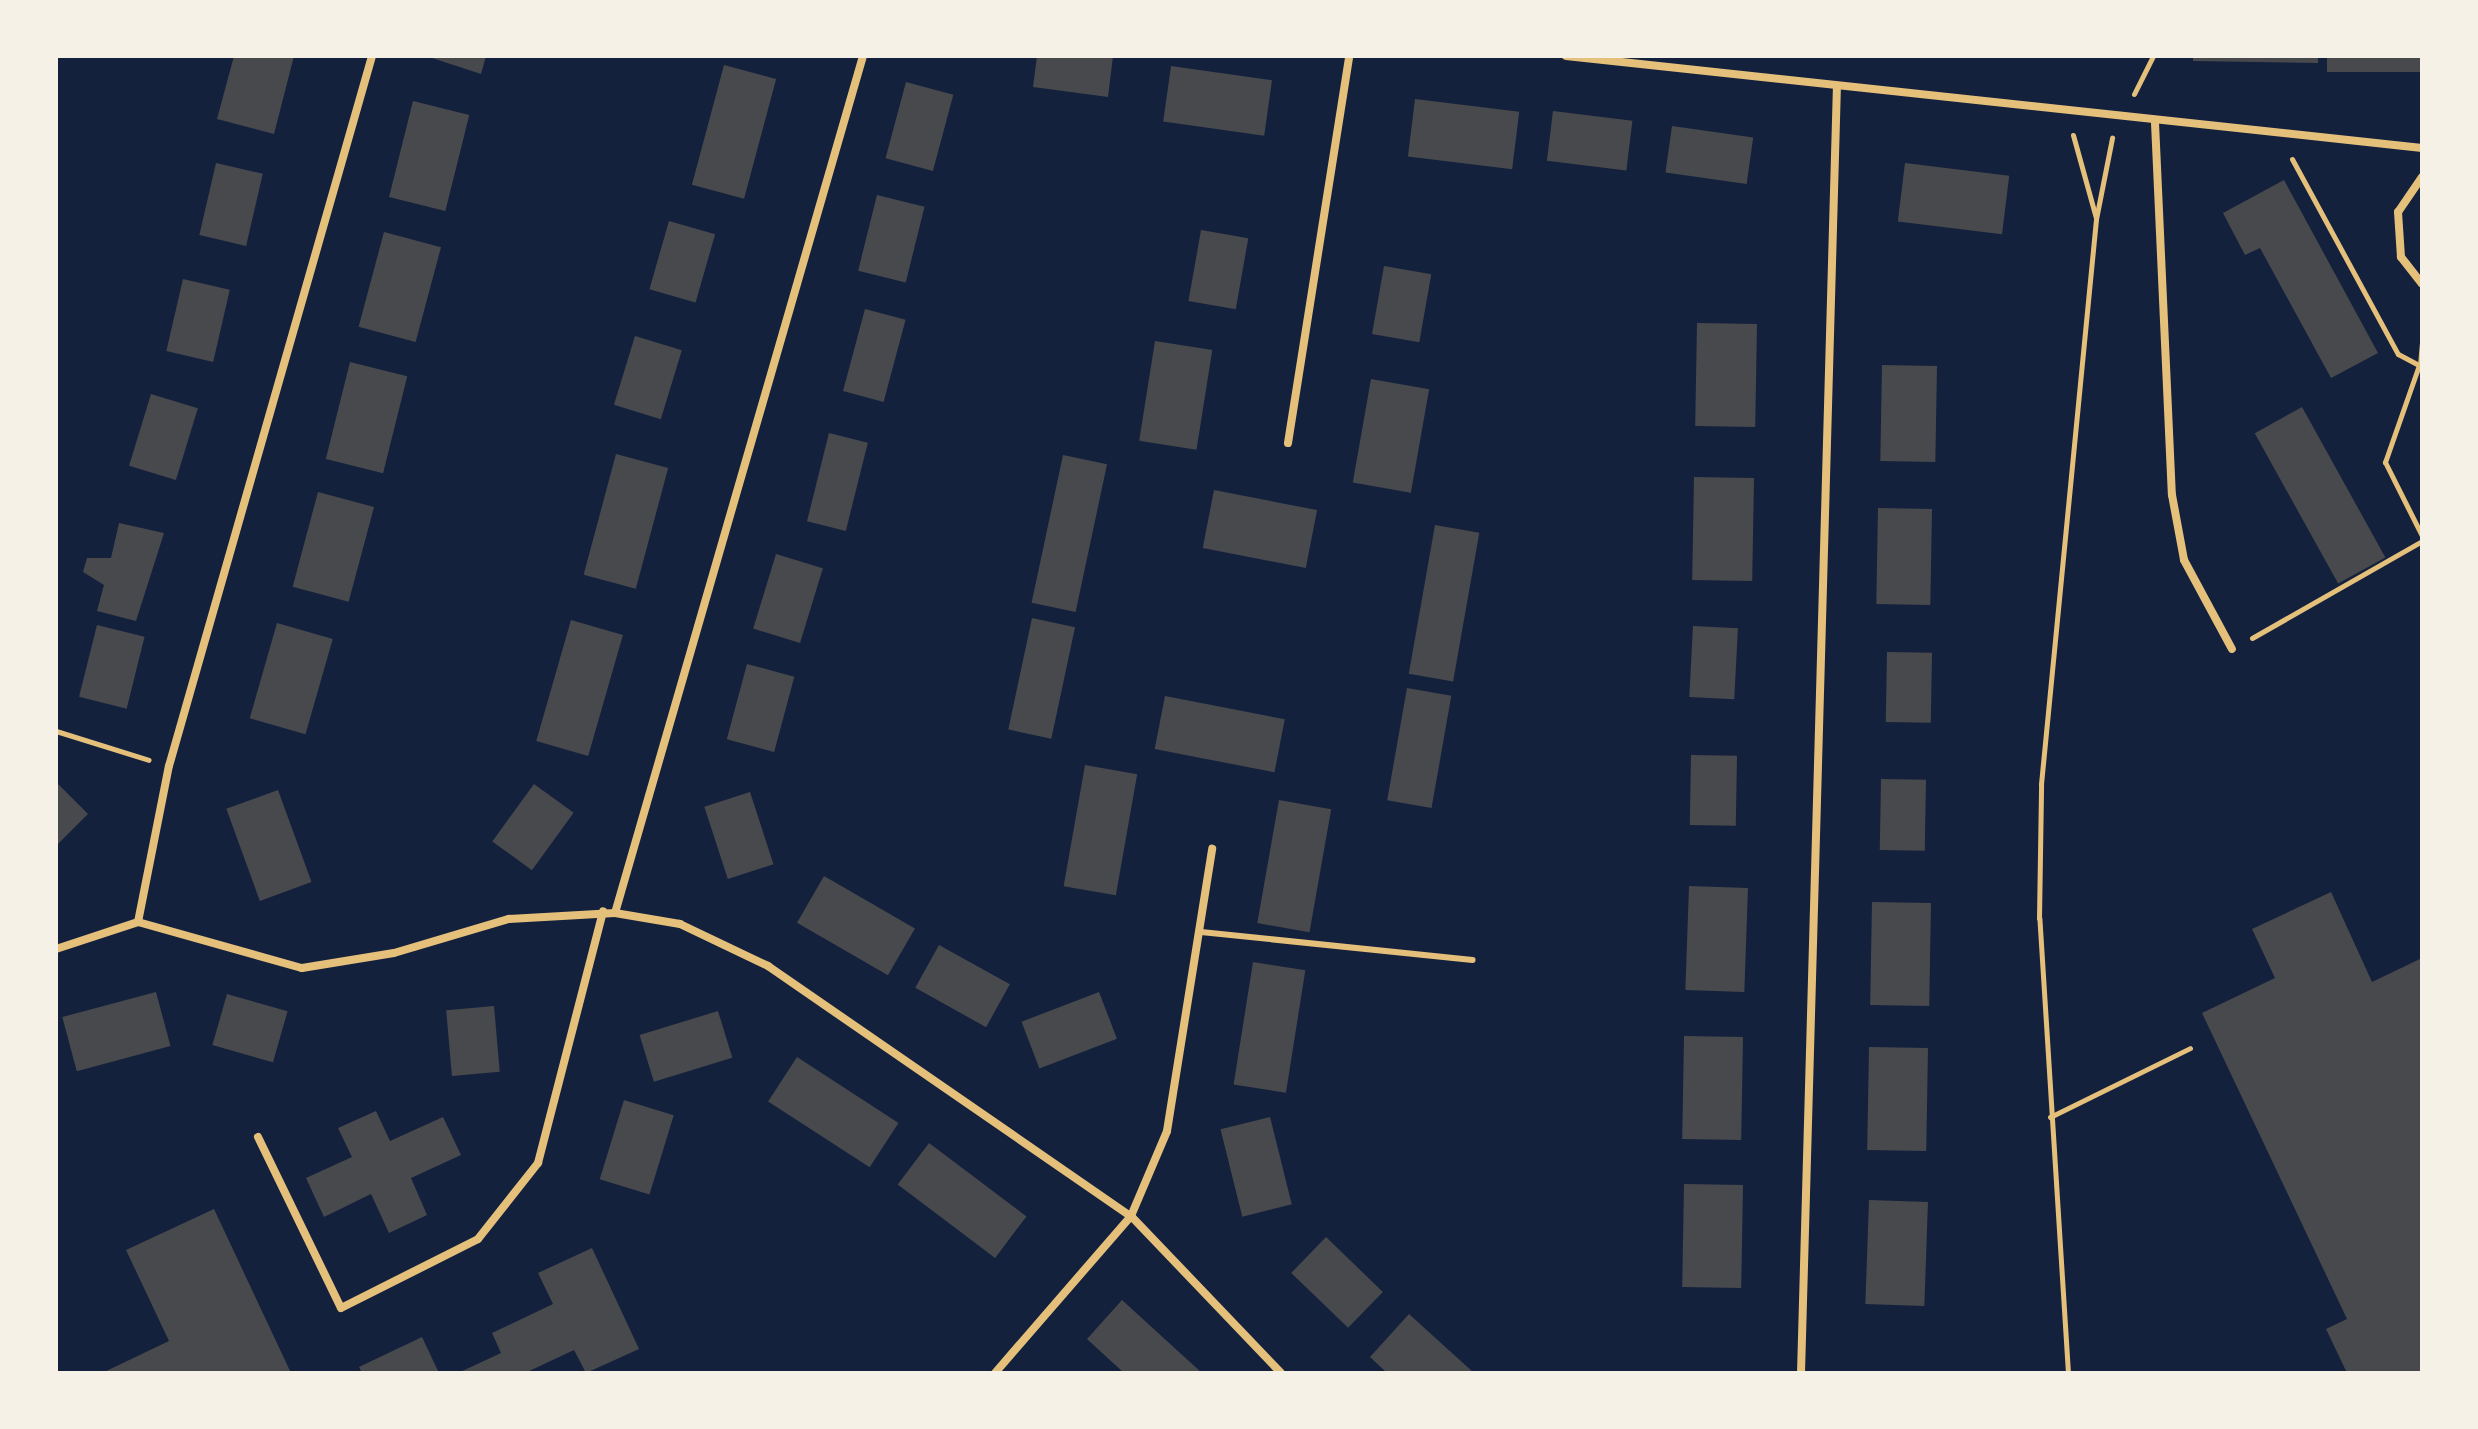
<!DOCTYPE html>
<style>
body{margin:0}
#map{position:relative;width:2478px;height:1429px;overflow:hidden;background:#14213d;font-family:Jost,sans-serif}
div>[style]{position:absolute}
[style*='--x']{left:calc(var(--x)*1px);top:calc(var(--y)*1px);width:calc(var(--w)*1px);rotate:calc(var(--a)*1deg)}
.building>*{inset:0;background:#48494c;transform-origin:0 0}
.path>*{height:5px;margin:-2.5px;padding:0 2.5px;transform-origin:2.5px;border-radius:2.5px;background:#e5c07b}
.service>*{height:6px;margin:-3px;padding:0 3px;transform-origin:3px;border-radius:3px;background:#e5c07b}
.minor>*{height:8px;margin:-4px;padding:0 4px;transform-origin:4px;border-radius:4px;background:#e5c07b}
span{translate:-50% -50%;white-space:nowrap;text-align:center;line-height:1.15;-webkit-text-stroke:6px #f6f1e7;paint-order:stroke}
.frame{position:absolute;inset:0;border:58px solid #f6f1e7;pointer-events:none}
</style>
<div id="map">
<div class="building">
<i style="clip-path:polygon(234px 56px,294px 56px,274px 134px,217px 119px)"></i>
<i style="clip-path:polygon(426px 56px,486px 56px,481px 74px)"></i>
<i style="clip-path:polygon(1037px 56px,1113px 56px,1108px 97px,1033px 87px)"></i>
<i style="clip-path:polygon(2193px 56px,2318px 56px,2318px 63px,2193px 61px)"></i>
<i style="left:2327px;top:56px;width:95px;height:16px"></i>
<i style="left:724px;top:65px;width:54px;height:124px;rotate:15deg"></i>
<i style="left:1171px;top:66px;width:102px;height:56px;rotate:8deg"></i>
<i style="left:906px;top:82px;width:49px;height:79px;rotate:15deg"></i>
<i style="left:1415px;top:99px;width:105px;height:58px;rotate:7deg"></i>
<i style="left:413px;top:101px;width:58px;height:99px;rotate:14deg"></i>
<i style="left:1553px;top:111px;width:80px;height:50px;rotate:7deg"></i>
<i style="left:1672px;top:126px;width:82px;height:47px;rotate:8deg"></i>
<i style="left:216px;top:163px;width:48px;height:74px;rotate:13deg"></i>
<i style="left:1905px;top:163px;width:105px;height:59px;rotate:7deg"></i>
<i style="clip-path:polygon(2284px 180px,2378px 353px,2331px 378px,2260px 248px,2245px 255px,2223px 213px)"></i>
<i style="left:877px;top:195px;width:49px;height:78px;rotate:14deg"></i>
<i style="left:669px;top:221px;width:48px;height:71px;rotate:16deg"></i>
<i style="left:1201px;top:230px;width:48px;height:72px;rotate:10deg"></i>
<i style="left:384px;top:232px;width:59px;height:98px;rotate:15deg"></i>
<i style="left:1384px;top:266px;width:48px;height:69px;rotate:10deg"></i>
<i style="left:183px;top:279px;width:48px;height:74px;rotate:13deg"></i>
<i style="left:865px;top:309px;width:42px;height:85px;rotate:15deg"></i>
<i style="left:1697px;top:323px;width:60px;height:103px;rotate:1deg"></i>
<i style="left:635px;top:336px;width:49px;height:72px;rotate:17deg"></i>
<i style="left:1155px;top:341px;width:58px;height:101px;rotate:9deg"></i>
<i style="left:350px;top:362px;width:59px;height:100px;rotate:14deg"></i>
<i style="left:1882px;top:365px;width:55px;height:96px;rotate:1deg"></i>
<i style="left:1371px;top:379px;width:59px;height:105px;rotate:10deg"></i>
<i style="left:151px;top:394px;width:49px;height:75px;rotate:17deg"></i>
<i style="left:2302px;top:407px;width:172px;height:54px;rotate:61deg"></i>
<i style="left:829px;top:433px;width:40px;height:91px;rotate:14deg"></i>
<i style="left:616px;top:454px;width:54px;height:125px;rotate:15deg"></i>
<i style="left:1063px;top:455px;width:45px;height:151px;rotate:12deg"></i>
<i style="left:1694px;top:477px;width:60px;height:103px;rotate:1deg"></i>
<i style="left:1214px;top:490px;width:105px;height:59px;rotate:11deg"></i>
<i style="left:318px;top:492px;width:58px;height:98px;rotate:15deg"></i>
<i style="left:1878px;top:508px;width:54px;height:96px;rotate:1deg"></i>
<i style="clip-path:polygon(119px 523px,164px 533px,136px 621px,97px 611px,104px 585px,83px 572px,87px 558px,111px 558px)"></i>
<i style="left:1435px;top:525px;width:45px;height:151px;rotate:10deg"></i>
<i style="left:776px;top:554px;width:49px;height:78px;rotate:17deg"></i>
<i style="left:1032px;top:618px;width:44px;height:114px;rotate:12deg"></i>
<i style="left:571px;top:620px;width:54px;height:126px;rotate:16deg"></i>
<i style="left:277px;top:623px;width:58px;height:99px;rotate:16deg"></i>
<i style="left:97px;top:625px;width:49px;height:74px;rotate:14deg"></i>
<i style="left:1693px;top:626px;width:45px;height:71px;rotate:3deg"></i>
<i style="left:1887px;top:652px;width:45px;height:70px;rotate:1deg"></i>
<i style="left:747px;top:664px;width:49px;height:78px;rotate:15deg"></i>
<i style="left:1407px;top:688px;width:45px;height:114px;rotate:10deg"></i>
<i style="left:1165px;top:696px;width:122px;height:54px;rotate:11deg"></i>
<i style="left:1691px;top:755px;width:46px;height:70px;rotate:1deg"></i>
<i style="left:1085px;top:765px;width:53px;height:123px;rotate:10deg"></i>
<i style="left:1881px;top:779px;width:45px;height:71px;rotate:1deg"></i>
<i style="clip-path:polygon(56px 782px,88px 814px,56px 846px)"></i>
<i style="left:534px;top:784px;width:49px;height:71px;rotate:36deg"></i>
<i style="left:278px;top:790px;width:98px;height:55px;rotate:70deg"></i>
<i style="left:750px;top:792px;width:76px;height:48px;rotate:72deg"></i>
<i style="left:1279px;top:800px;width:53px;height:125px;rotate:10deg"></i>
<i style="left:824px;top:876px;width:105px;height:54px;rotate:30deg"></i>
<i style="left:1689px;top:886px;width:59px;height:104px;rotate:2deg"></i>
<i style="clip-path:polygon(2331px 892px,2372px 982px,2422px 958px,2422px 1373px,2347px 1373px,2326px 1329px,2347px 1319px,2202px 1013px,2275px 978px,2252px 929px)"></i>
<i style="left:1872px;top:902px;width:59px;height:103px;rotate:1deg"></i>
<i style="left:939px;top:945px;width:81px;height:49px;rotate:29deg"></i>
<i style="left:1253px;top:962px;width:53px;height:124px;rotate:9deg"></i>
<i style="left:156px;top:992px;width:56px;height:97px;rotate:75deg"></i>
<i style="left:1099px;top:992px;width:50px;height:83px;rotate:69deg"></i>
<i style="left:227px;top:994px;width:63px;height:53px;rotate:16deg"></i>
<i style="left:494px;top:1006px;width:66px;height:48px;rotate:85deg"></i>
<i style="left:718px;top:1011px;width:49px;height:82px;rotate:73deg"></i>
<i style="left:1684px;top:1036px;width:59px;height:103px;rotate:1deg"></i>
<i style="left:1869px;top:1047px;width:59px;height:103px;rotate:1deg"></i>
<i style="left:797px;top:1057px;width:121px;height:53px;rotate:33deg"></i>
<i style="left:624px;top:1100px;width:52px;height:83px;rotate:17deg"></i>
<i style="clip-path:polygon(376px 1111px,390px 1141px,443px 1117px,461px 1155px,411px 1178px,427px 1215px,389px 1233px,371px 1194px,324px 1217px,306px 1178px,352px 1157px,338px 1128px)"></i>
<i style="left:1270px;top:1117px;width:90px;height:51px;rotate:76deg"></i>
<i style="left:929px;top:1143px;width:122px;height:52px;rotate:37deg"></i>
<i style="left:1684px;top:1184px;width:59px;height:103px;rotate:1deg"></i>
<i style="left:1869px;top:1200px;width:59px;height:104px;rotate:2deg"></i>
<i style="clip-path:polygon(214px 1209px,291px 1373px,102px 1373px,169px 1341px,126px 1250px)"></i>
<i style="left:1326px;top:1237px;width:79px;height:50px;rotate:44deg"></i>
<i style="clip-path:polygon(592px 1248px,639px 1349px,586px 1373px,574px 1350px,525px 1373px,458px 1373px,501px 1353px,492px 1333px,553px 1304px,538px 1273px)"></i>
<i style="clip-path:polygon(1122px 1300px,1168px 1342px,1202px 1373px,1124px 1373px,1087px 1339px)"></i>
<i style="clip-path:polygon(1409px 1314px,1474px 1373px,1387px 1373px,1370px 1357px)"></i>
<i style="clip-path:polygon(422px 1337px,439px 1373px,362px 1373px,359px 1367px)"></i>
</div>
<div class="path">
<i style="--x:2134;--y:94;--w:42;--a:-63.4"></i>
<i style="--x:2073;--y:135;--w:86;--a:74.5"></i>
<i style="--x:2292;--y:159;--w:222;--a:61.5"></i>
<i style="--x:2398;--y:354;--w:24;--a:28"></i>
<i style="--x:2419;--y:365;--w:103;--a:109.3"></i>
<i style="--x:2385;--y:462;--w:83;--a:63.4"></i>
<i style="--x:2420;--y:365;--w:21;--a:-85"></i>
<i style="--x:2252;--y:638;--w:196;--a:-29.7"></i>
<i style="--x:56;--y:731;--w:97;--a:17.3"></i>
<i style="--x:2050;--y:1117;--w:156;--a:-26.2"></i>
<i style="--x:2068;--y:1373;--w:456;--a:-93.6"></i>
<i style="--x:2039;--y:918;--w:134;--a:-89.1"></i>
<i style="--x:2041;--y:784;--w:568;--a:-84.44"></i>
<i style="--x:2096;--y:219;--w:83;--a:-78.8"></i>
</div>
<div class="service">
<i style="--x:1201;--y:932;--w:273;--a:5.9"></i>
</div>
<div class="minor">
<i style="--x:1566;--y:56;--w:861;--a:6.13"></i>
<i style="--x:2155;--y:123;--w:372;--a:87.4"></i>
<i style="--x:2172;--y:495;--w:66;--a:79.5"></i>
<i style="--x:2184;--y:560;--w:101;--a:61.7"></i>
<i style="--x:2422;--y:177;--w:42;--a:124.4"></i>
<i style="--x:2398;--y:212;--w:45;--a:86.2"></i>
<i style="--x:2401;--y:257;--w:34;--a:52"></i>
<i style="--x:1288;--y:443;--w:392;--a:-81"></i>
<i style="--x:615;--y:913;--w:66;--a:9.6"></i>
<i style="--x:680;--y:924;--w:98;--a:25.5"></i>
<i style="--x:768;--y:966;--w:441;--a:34.6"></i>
<i style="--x:1131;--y:1216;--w:217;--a:46.3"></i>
<i style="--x:138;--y:922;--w:159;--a:-78.8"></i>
<i style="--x:169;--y:766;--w:738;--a:-74.04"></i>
<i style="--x:56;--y:949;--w:86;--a:-18.2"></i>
<i style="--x:138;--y:922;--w:170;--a:15.7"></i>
<i style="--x:302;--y:968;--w:93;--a:-9.3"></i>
<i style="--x:394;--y:953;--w:120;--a:-16.5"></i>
<i style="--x:509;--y:919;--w:106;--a:-3.2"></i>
<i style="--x:615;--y:913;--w:892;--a:-73.86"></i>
<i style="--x:258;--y:1137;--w:190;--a:64.1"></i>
<i style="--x:341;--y:1308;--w:153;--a:-26.7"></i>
<i style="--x:478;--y:1239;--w:97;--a:-51.7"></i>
<i style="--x:538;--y:1163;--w:260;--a:-75.5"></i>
<i style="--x:995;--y:1373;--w:208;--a:-49.1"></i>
<i style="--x:1131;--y:1216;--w:92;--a:-67"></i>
<i style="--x:1167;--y:1131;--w:286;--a:-80.9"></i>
<i style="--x:1801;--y:1373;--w:1287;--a:-88.4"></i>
</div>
<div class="frame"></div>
</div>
